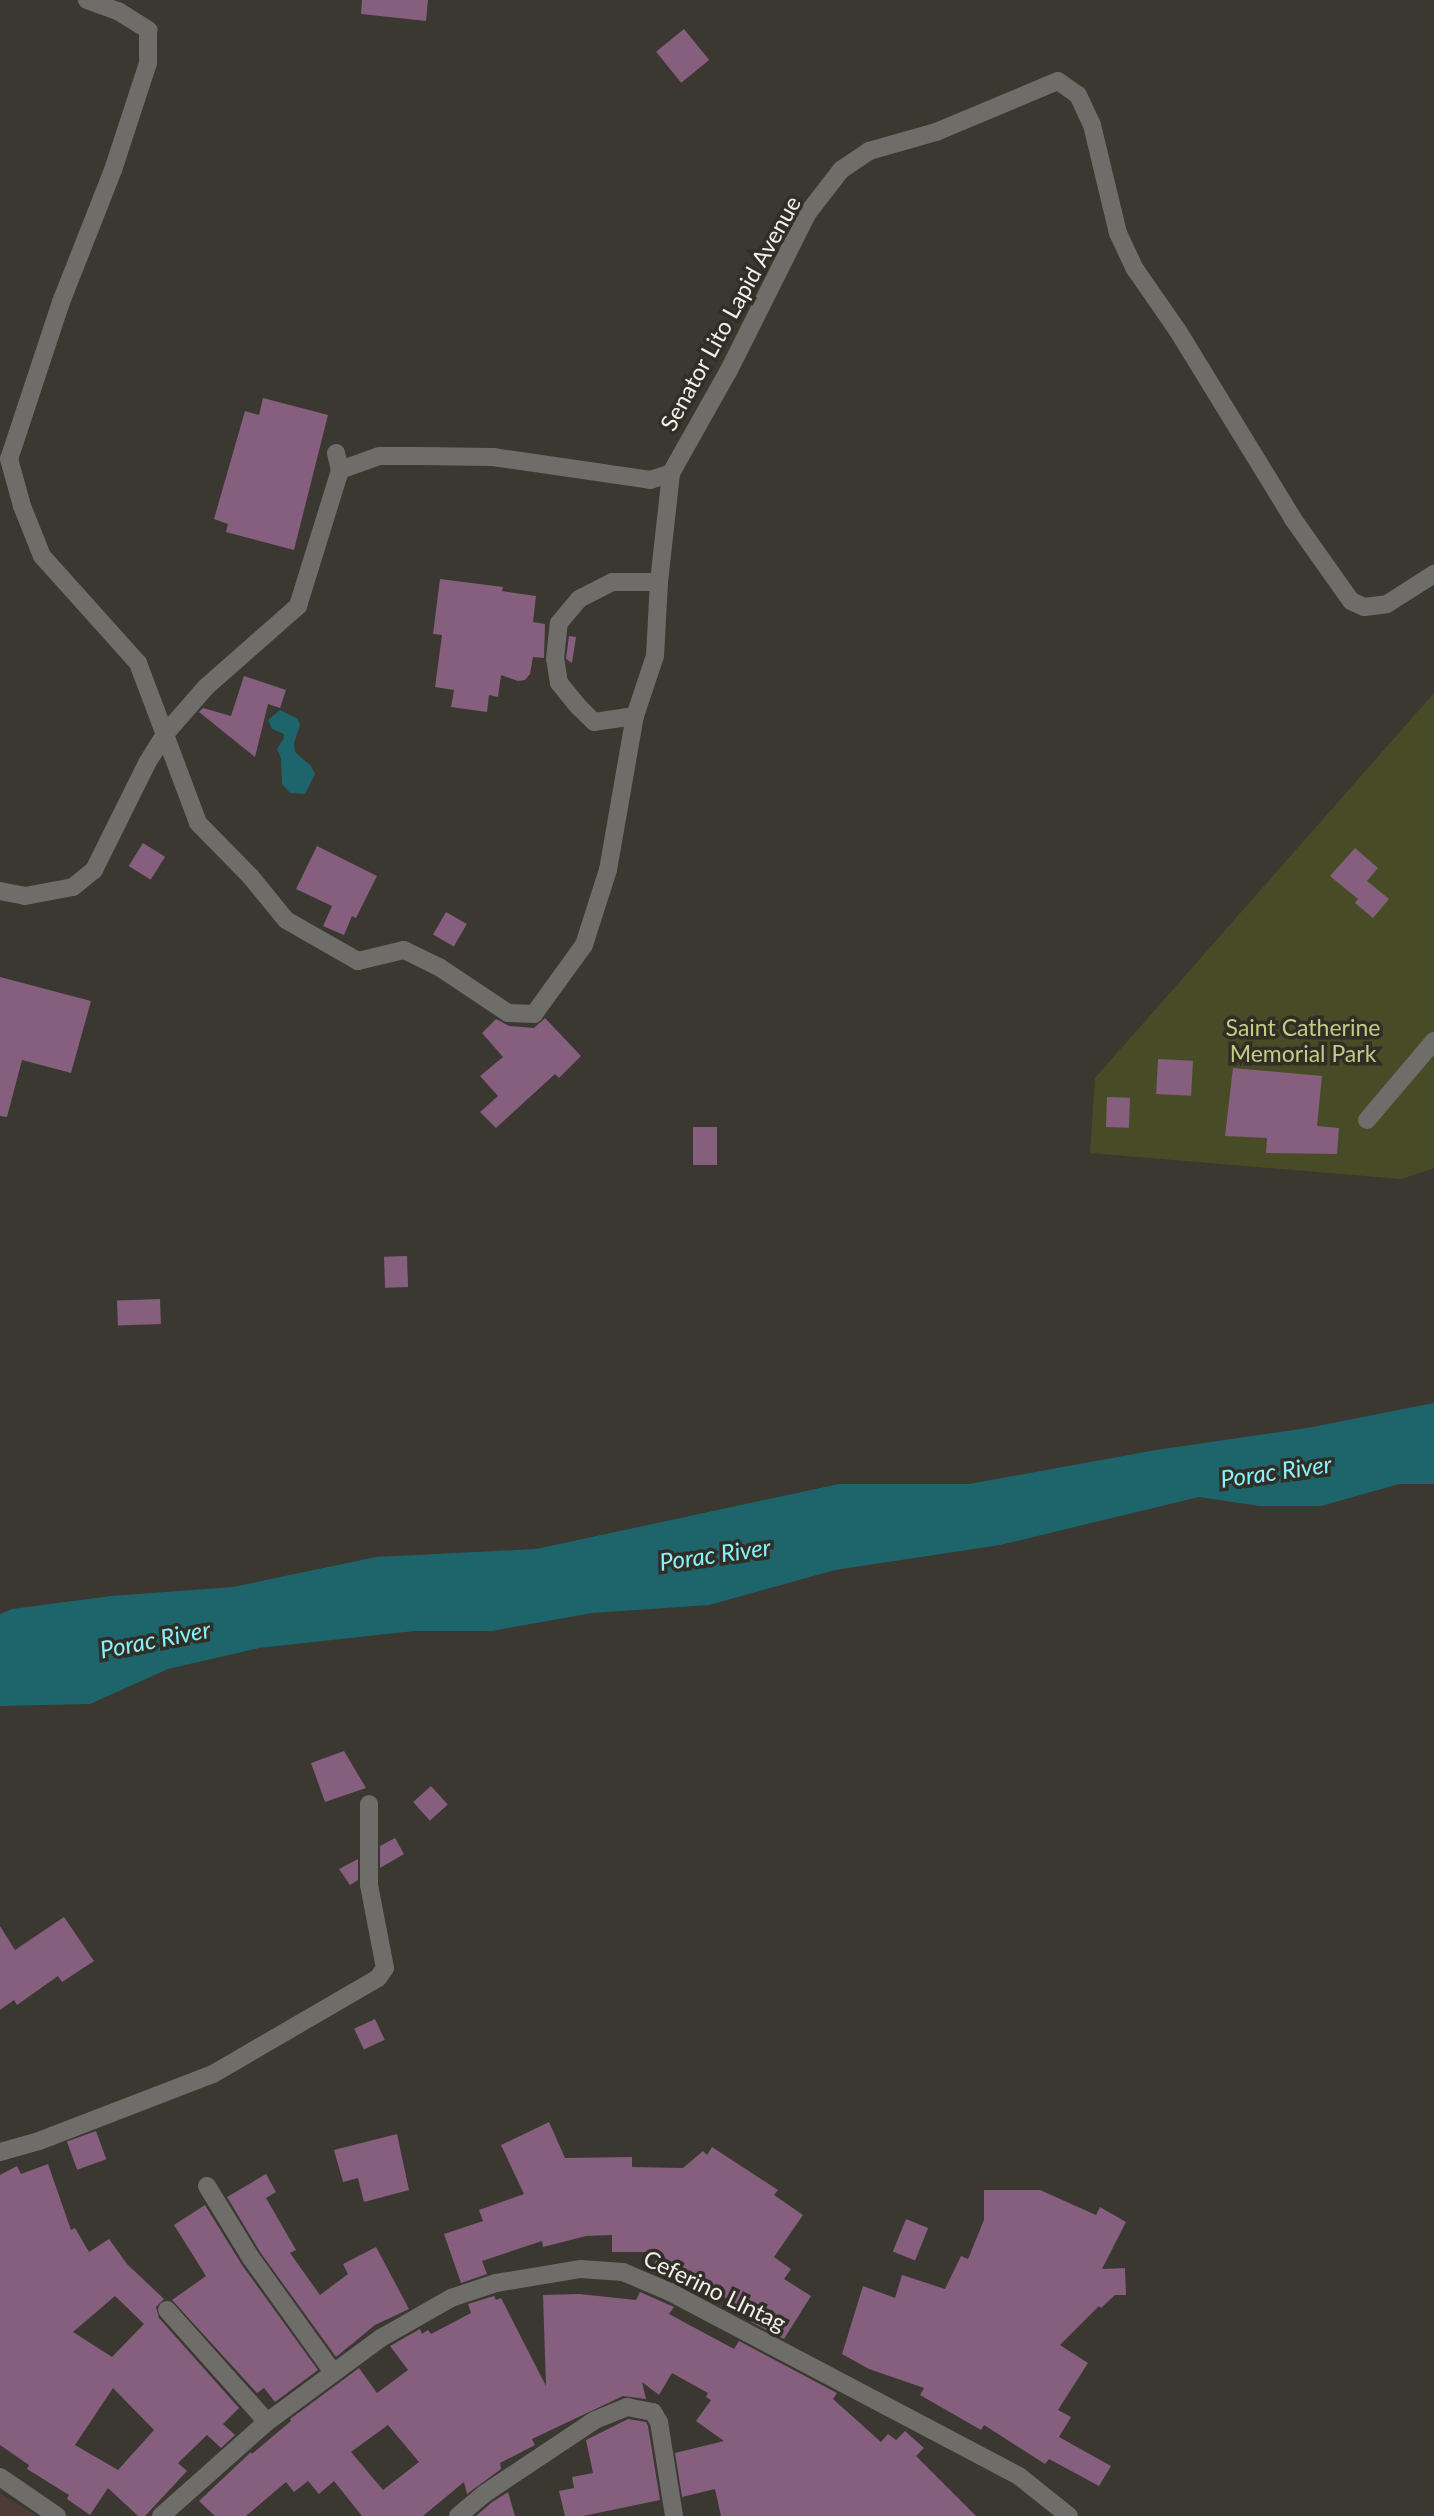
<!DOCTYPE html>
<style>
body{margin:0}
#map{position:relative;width:1434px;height:2516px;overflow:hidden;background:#3a3830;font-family:Lato,sans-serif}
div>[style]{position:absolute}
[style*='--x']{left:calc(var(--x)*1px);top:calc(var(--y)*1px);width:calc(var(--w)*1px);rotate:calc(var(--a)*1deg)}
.education>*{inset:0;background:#4e3a36}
.green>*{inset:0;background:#474c26}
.water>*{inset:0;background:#1d656b}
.building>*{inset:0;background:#865e7e;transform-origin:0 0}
.minor>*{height:18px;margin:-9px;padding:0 9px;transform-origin:9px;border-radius:9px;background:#6f6d69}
span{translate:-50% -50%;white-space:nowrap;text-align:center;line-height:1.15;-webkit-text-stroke:7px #302e26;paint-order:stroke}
.street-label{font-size:23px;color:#f2f1ec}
.park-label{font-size:23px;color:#c3cd81}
.water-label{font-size:24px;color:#88f2fb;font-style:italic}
</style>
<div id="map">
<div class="education">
<i style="clip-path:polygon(0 2493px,37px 2516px,0 2516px)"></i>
</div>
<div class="green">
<i style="clip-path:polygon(1434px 693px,1434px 1168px,1401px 1179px,1090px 1153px,1095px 1078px)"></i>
</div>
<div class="water">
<i style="clip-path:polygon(280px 710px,298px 719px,300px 725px,294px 743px,295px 752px,311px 766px,315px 774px,305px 794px,290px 793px,282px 784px,281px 758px,277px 749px,284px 738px,284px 734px,272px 729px,268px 720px)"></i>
<i style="clip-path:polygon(1434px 1403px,1434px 1484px,1399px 1484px,1321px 1506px,1260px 1506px,1199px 1497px,1000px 1545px,835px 1570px,709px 1605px,592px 1613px,492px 1631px,414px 1631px,259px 1648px,168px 1669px,90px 1704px,0 1706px,0 1614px,12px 1609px,111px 1596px,233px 1587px,376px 1557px,536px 1549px,839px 1484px,969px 1484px,1156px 1450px,1307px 1428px)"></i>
</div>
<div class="building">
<i style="clip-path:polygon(362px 0,428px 0,426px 21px,361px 14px)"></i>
<i style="left:684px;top:29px;width:40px;height:36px;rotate:51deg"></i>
<i style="clip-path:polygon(263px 398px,328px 415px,294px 550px,226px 532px,228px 524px,214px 519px,245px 411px,259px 415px)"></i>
<i style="clip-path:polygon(440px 579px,503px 587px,502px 591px,536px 596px,533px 622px,545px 624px,544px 658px,533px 657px,530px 674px,525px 680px,518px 681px,501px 675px,498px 697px,489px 695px,487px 712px,451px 707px,454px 690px,435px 687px,442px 635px,433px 634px)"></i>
<i style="clip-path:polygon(569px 636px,576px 637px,572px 663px,566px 659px)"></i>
<i style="clip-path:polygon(244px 676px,286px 690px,280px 708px,268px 704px,255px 757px,199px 712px,203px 708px,231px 716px)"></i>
<i style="left:143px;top:843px;width:26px;height:27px;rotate:32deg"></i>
<i style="clip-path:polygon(317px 846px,377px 876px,356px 918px,352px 916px,344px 935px,323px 926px,332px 906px,296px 889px)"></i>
<i style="clip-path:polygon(1355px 848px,1378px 868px,1367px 881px,1389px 899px,1373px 918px,1355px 903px,1358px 899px,1330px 876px)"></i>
<i style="left:446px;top:912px;width:24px;height:26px;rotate:30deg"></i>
<i style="clip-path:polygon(0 977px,91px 1001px,71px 1073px,22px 1060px,7px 1117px,0 1116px)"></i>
<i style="clip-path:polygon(545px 1018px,581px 1056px,559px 1078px,555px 1074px,496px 1128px,480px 1112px,498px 1096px,480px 1076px,503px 1057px,482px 1033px,496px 1019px,509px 1026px,534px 1028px)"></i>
<i style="left:1158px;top:1059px;width:35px;height:35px;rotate:3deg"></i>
<i style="clip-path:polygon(1233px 1068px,1322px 1076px,1317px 1126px,1339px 1128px,1337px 1154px,1266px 1153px,1267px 1138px,1225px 1136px)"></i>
<i style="left:1107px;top:1097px;width:23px;height:30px;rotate:2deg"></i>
<i style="left:693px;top:1127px;width:24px;height:38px"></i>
<i style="left:407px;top:1256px;width:31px;height:23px;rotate:88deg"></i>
<i style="left:160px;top:1299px;width:25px;height:43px;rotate:88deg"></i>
<i style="clip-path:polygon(344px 1751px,366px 1788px,325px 1802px,311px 1763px)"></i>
<i style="left:431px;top:1786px;width:25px;height:24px;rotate:48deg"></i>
<i style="clip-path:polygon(395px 1838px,404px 1854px,380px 1868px,380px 1846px)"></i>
<i style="clip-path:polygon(358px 1859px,358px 1880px,350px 1885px,339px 1869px)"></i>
<i style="clip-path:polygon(64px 1917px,94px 1961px,62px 1982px,58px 1976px,17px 2005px,14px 2000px,0 2010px,0 1926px,15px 1950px)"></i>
<i style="left:375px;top:2019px;width:23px;height:23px;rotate:65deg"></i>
<i style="clip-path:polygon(549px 2122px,565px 2158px,632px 2157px,632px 2167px,683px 2168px,703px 2151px,707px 2155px,712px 2147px,778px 2190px,774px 2195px,803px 2215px,774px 2257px,791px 2269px,784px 2279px,811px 2296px,784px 2339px,751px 2322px,755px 2315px,717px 2293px,690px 2280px,685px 2287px,651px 2271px,660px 2252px,612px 2252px,612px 2235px,586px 2236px,543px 2247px,542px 2241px,482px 2261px,487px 2274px,461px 2283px,444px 2234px,483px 2221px,479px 2210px,524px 2194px,501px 2145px)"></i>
<i style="left:96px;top:2131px;width:30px;height:31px;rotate:70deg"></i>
<i style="clip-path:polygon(397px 2134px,409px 2190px,364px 2202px,358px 2178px,343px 2182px,334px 2150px)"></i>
<i style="clip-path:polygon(evenodd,48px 2164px,71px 2230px,75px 2228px,89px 2252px,109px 2239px,127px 2264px,164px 2299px,156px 2307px,159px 2318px,239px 2408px,223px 2424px,235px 2435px,221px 2448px,207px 2435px,178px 2463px,187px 2471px,145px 2516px,138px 2516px,108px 2488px,90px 2515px,67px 2499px,69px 2495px,27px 2469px,29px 2465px,0 2445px,0 2175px,17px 2166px,21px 2174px,48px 2164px,115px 2296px,144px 2324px,112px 2357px,73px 2332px,115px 2296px,48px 2164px,113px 2388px,154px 2430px,118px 2470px,75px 2445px,113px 2388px)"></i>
<i style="clip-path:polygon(266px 2174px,276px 2192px,266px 2198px,296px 2250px,290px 2253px,320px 2295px,348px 2274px,343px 2264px,376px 2247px,409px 2309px,375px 2325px,336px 2357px,260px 2252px,227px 2197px)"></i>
<i style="clip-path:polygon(984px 2190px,1040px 2190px,1096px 2215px,1100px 2207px,1126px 2222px,1102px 2269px,1125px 2268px,1126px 2295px,1115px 2295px,1101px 2308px,1099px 2306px,1060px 2345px,1088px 2363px,1058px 2410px,1071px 2417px,1059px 2437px,1111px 2466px,1099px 2486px,1049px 2459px,1045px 2464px,984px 2425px,981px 2430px,920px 2395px,924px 2388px,869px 2369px,842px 2354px,863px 2286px,895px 2298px,902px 2275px,945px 2289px,961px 2256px,968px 2259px,984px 2220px)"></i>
<i style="clip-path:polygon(205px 2205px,242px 2265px,318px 2370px,275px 2402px,264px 2388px,257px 2393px,172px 2300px,206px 2276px,174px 2225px)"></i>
<i style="left:906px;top:2219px;width:24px;height:35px;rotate:22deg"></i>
<i style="clip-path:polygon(evenodd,640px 2292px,674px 2307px,669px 2314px,734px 2349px,739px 2341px,837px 2393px,833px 2399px,881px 2442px,888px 2434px,896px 2440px,905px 2431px,924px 2448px,916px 2456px,976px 2516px,721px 2516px,715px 2489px,682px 2497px,675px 2453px,724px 2441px,696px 2421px,711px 2400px,706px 2397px,708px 2393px,672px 2373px,659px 2395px,642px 2382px,646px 2399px,623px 2396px,532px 2439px,535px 2445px,500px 2463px,501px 2469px,467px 2494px,464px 2482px,423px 2516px,362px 2516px,334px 2481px,319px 2494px,308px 2481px,294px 2492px,286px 2482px,246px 2516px,215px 2516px,199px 2501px,251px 2452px,252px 2454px,291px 2421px,290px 2419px,359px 2368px,377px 2393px,408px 2370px,390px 2346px,420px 2329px,422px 2334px,428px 2330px,431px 2334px,471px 2313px,468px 2304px,494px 2296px,496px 2300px,501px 2298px,546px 2386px,543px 2295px,579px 2294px,636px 2300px,640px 2292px,388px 2425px,419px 2462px,383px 2490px,351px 2452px,388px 2425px)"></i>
<i style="clip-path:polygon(628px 2419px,646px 2422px,648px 2426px,660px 2500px,583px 2516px,565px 2516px,559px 2491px,574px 2488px,572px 2477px,593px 2473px,586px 2440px)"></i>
<i style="clip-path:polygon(508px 2492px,515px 2516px,476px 2516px,491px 2503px)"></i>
</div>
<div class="minor">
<i style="--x:87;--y:0;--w:33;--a:20"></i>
<i style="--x:118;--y:11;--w:36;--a:32"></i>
<i style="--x:148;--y:30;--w:33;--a:90"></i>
<i style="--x:148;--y:63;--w:113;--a:108.1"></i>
<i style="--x:113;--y:170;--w:142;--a:111.5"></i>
<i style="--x:61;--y:302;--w:165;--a:108.3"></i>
<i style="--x:9;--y:459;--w:49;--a:74.5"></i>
<i style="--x:22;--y:506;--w:54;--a:68.2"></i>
<i style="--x:42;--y:556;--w:144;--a:48.1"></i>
<i style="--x:138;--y:663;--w:171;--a:69.4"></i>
<i style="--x:198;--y:823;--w:76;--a:45.5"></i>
<i style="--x:251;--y:877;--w:55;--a:50.9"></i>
<i style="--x:286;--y:920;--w:83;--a:29.7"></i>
<i style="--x:358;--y:961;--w:47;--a:-13.4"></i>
<i style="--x:404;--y:950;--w:39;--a:26"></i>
<i style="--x:439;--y:967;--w:83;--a:33.7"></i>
<i style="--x:508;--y:1013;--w:26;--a:2"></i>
<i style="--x:534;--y:1014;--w:85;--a:-54.1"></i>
<i style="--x:584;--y:945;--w:79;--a:-72.3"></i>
<i style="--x:608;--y:870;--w:156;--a:-80.1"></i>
<i style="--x:635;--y:716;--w:63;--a:-71.6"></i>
<i style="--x:655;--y:656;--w:74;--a:-86.9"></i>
<i style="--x:659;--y:582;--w:110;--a:-83.7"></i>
<i style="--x:671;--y:473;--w:116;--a:-60.6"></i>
<i style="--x:728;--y:372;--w:177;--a:-63.4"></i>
<i style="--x:807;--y:214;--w:56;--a:-52.3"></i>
<i style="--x:841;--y:170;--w:34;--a:-34"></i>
<i style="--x:869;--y:151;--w:70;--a:-15.8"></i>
<i style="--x:936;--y:132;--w:132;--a:-22.7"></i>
<i style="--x:1058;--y:81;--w:24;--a:35"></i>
<i style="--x:1078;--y:95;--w:33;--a:65"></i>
<i style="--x:1092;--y:125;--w:111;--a:76.5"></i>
<i style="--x:1118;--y:233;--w:40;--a:65"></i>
<i style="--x:1135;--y:269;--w:75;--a:55.3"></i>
<i style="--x:1178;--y:331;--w:220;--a:58.5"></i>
<i style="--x:1293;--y:519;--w:100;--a:54.7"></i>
<i style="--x:1351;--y:601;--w:14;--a:25"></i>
<i style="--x:1364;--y:607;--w:23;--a:-7"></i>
<i style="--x:1387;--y:604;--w:56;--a:-32.6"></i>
<i style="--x:336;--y:453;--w:17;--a:77"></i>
<i style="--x:340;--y:470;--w:41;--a:-19.7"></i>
<i style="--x:379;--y:456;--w:41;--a:0"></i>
<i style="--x:420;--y:456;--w:73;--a:0.8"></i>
<i style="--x:493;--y:457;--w:159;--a:8.3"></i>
<i style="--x:650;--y:480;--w:22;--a:-18"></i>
<i style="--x:635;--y:716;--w:41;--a:171.7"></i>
<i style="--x:594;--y:722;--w:24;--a:-135"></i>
<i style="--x:577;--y:705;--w:28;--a:-129"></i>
<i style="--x:559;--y:683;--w:24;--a:-99"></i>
<i style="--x:555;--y:659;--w:36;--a:-84"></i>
<i style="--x:559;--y:623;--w:31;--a:-50"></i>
<i style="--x:579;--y:599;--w:37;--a:-27"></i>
<i style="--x:612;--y:582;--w:47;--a:0"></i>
<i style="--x:0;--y:891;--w:25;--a:11"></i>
<i style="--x:25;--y:896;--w:49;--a:-10.6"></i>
<i style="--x:73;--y:887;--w:27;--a:-39"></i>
<i style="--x:94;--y:870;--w:119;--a:-63.6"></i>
<i style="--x:147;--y:763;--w:34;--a:-58"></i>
<i style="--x:165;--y:734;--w:62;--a:-48.9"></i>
<i style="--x:206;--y:687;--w:123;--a:-41.4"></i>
<i style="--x:298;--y:606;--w:142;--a:-72.8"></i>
<i style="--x:1367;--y:1120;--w:104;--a:-49.7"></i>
<i style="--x:0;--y:2152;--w:41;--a:-15.8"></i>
<i style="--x:39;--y:2141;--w:186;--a:-21.1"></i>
<i style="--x:213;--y:2074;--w:191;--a:-30.2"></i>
<i style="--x:378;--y:1978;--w:12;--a:-55"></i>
<i style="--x:385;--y:1968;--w:85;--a:-100.9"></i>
<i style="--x:369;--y:1885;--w:81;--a:-90"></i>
<i style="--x:207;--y:2186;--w:84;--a:58.6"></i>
<i style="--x:251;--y:2258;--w:140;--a:54.3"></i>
<i style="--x:167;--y:2310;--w:150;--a:48.2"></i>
<i style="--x:0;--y:2477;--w:69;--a:34.4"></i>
<i style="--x:161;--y:2516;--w:142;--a:-41.6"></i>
<i style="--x:267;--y:2422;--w:142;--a:-36.4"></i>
<i style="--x:381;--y:2338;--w:81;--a:-29.7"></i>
<i style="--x:451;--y:2298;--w:47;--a:-18.4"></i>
<i style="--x:496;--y:2283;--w:86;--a:-9.4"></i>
<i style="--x:581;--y:2269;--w:42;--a:4.1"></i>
<i style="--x:623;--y:2272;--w:51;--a:23.1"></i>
<i style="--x:670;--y:2292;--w:395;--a:27.8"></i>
<i style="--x:1019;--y:2476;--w:64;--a:38.7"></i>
<i style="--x:458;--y:2516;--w:34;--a:-40"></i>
<i style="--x:484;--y:2494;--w:133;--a:-33.7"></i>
<i style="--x:595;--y:2420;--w:35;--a:-22"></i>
<i style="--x:627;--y:2407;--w:26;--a:11"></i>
<i style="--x:653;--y:2412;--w:12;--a:59"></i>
<i style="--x:659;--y:2422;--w:95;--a:80.9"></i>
</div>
<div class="street-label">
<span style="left:730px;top:313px;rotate:-61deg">Senator Lito Lapid Avenue</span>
<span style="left:715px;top:2290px;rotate:26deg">Ceferino LIntag</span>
</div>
<div class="park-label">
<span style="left:1303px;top:1040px">Saint Catherine<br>Memorial Park</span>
</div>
<div class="water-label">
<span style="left:1276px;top:1471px;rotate:-8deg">Porac River</span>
<span style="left:715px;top:1554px;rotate:-8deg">Porac River</span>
<span style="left:155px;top:1639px;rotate:-11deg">Porac River</span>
</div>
</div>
